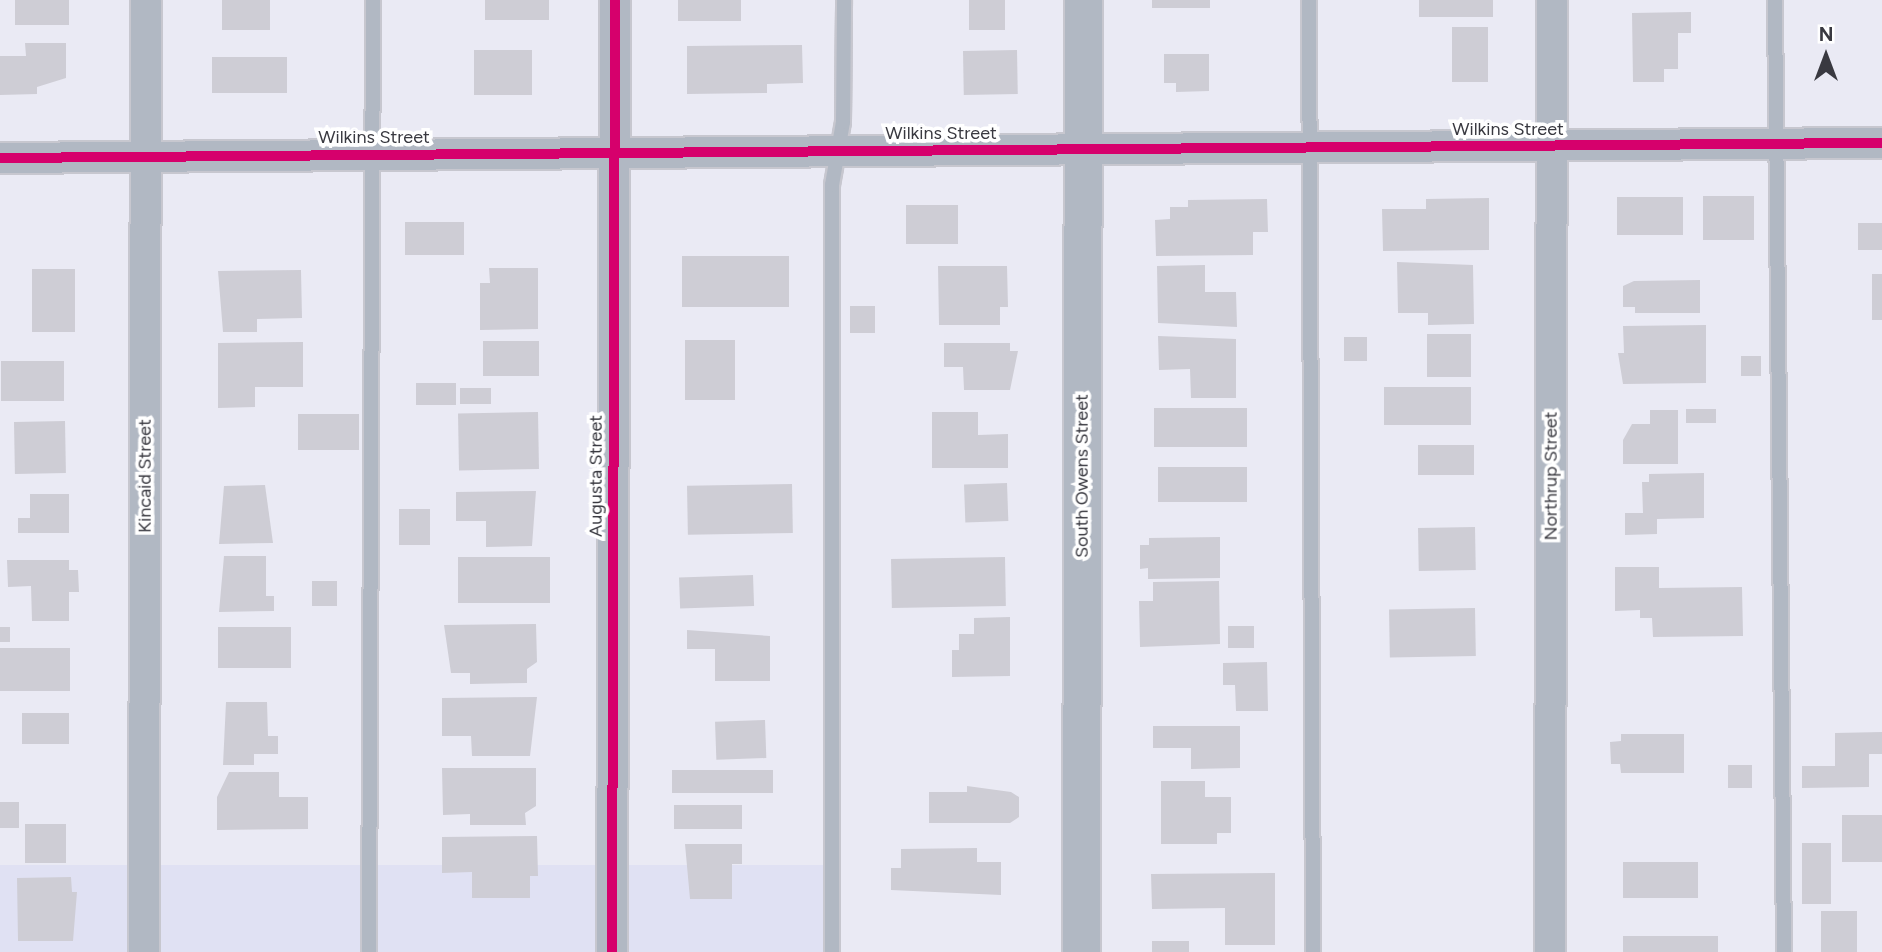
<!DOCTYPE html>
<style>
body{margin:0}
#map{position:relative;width:1882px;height:952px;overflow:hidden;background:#eaeaf4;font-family:Figtree,sans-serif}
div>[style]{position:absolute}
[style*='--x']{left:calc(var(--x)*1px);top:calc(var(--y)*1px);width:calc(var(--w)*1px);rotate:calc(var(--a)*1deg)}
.built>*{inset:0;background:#e0e1f3;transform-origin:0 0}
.building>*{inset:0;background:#cecdd5;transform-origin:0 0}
.roads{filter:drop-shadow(2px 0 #c7c7cf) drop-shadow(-2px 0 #c7c7cf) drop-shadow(0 2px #c7c7cf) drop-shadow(0 -2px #c7c7cf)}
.service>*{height:14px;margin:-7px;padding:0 7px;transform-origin:7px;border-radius:7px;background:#b1b8c3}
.minor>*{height:30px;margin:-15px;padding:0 15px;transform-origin:15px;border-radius:15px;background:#b1b8c3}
.tertiary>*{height:37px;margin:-18.5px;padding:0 18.5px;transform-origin:18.5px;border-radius:18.5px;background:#b1b8c3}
.cycleway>*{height:10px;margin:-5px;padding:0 5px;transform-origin:5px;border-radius:5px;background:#d6006c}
span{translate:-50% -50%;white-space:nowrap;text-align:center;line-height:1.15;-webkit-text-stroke:7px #fff;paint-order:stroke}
.street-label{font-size:18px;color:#393940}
.north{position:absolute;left:1791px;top:21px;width:70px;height:70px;-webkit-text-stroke:5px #fff;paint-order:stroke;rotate:0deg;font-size:19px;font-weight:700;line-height:28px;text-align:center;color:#393940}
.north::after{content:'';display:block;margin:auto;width:24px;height:32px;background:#393940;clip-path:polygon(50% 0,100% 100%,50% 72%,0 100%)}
</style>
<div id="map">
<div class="built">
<i style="left:832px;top:865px;width:87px;height:832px;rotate:90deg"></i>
</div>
<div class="building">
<i style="left:15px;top:0;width:54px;height:25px"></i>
<i style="left:222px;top:0;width:48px;height:30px"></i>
<i style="left:485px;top:0;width:64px;height:20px"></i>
<i style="left:678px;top:0;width:63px;height:21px"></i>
<i style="left:969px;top:0;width:36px;height:30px"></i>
<i style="left:1152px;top:0;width:58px;height:8px"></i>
<i style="left:1419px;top:0;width:74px;height:17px"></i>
<i style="clip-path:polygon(1691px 12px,1691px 33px,1678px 33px,1678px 69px,1664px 69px,1664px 82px,1633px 82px,1632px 13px)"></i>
<i style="left:1452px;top:27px;width:36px;height:55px"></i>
<i style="clip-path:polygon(25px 43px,66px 43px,66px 78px,37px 87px,37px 94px,0 95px,0 56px,26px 56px)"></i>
<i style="clip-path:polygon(802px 45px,803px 83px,767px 84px,767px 93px,687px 94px,687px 46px)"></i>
<i style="left:532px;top:50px;width:45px;height:58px;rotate:90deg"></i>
<i style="left:1017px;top:50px;width:44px;height:54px;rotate:89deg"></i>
<i style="clip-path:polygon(1164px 54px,1209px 54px,1209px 91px,1176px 92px,1176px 83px,1164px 83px)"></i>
<i style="left:212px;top:57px;width:75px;height:36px"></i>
<i style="left:1703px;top:196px;width:51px;height:44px"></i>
<i style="left:1683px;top:197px;width:38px;height:66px;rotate:90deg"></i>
<i style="clip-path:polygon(1489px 198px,1489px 250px,1383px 251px,1382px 209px,1426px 209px,1426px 199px)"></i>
<i style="clip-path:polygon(1267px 199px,1268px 232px,1253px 232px,1253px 255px,1156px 256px,1155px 220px,1170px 219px,1170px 207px,1188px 207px,1188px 200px)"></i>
<i style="left:906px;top:205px;width:52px;height:39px"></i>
<i style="left:464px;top:222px;width:33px;height:59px;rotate:90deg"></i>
<i style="left:1858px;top:223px;width:24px;height:27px"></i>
<i style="left:789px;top:256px;width:51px;height:107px;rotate:90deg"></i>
<i style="clip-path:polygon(1397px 262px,1473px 265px,1474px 324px,1428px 325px,1428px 313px,1398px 313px)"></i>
<i style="clip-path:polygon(1205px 265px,1205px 292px,1236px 292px,1237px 327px,1158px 323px,1157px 266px)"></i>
<i style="clip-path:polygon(938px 266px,1007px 266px,1008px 307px,1000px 307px,1000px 325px,939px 325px)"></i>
<i style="clip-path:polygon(489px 268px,538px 268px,538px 329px,480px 330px,480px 283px,490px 283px)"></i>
<i style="left:32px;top:269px;width:43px;height:63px"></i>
<i style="clip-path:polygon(301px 270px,302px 318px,257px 319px,257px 332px,223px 332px,218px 271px)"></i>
<i style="left:1882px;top:274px;width:46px;height:10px;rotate:90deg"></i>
<i style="clip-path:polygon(1700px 280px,1700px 313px,1635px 313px,1635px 307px,1623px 307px,1623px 286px,1634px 281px)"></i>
<i style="left:850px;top:306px;width:25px;height:27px"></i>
<i style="clip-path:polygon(1706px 325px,1706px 383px,1623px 384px,1618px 353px,1624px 353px,1623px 326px)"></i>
<i style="left:1471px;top:334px;width:43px;height:44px;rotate:90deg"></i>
<i style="clip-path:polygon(1158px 336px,1236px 339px,1236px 398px,1191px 398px,1190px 369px,1159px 370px)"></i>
<i style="left:1344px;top:337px;width:23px;height:24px"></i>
<i style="left:685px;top:340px;width:50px;height:60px"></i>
<i style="left:483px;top:341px;width:56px;height:35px"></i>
<i style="clip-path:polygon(303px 342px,303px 387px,255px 387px,255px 407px,218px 408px,218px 343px)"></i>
<i style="clip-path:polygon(944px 343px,1010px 343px,1010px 351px,1018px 351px,1010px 390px,964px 390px,963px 367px,944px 367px)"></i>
<i style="left:1761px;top:356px;width:20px;height:20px;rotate:90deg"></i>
<i style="left:1px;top:361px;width:63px;height:40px"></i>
<i style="left:416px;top:383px;width:40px;height:22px"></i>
<i style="left:1471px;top:387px;width:38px;height:87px;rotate:90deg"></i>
<i style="left:460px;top:388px;width:31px;height:16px"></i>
<i style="left:1154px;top:408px;width:93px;height:39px"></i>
<i style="left:1686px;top:409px;width:30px;height:14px"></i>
<i style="clip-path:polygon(1650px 410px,1678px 410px,1678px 464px,1623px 464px,1623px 440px,1632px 424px,1650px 424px)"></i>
<i style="left:538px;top:412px;width:57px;height:80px;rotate:89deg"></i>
<i style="clip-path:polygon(932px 412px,978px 412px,978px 435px,1008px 434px,1008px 468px,932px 468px)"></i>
<i style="left:359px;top:414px;width:36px;height:61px;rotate:90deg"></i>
<i style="left:65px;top:421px;width:52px;height:51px;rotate:89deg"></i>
<i style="left:1418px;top:445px;width:56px;height:30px"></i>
<i style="left:1247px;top:467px;width:35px;height:89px;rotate:90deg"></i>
<i style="clip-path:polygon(1704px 473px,1704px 518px,1657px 519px,1657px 534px,1625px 535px,1625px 513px,1643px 513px,1642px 482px,1649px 482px,1649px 474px)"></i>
<i style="left:1007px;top:483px;width:38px;height:43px;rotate:88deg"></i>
<i style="left:792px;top:484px;width:49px;height:105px;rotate:89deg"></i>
<i style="clip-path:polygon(265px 485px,273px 543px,219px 544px,224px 486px)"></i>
<i style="clip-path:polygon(536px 491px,532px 546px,486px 547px,486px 521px,456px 521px,456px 492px)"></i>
<i style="clip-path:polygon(30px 494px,69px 494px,69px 533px,18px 533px,18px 518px,30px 518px)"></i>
<i style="left:399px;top:509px;width:31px;height:36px"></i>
<i style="left:1475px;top:527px;width:43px;height:57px;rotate:89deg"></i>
<i style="clip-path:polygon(1220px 537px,1220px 578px,1148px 579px,1148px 568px,1140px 569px,1140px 545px,1149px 545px,1149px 538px)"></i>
<i style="clip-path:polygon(224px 556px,266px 556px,266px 596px,274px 596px,274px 611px,219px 612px)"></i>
<i style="left:550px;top:557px;width:46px;height:92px;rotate:90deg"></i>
<i style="left:1005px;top:557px;width:49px;height:114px;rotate:89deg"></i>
<i style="clip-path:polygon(7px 560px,69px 560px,69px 570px,78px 570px,79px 592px,69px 592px,69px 621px,32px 621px,31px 586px,8px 587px)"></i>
<i style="clip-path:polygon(1615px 567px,1659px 567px,1659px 588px,1742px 587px,1743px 636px,1653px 637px,1652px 618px,1640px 618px,1640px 610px,1615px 611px)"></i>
<i style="left:753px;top:575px;width:31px;height:74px;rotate:88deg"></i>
<i style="left:337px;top:581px;width:25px;height:25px;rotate:90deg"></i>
<i style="clip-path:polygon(1219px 581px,1220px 644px,1140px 647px,1139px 601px,1153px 601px,1153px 582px)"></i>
<i style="left:1475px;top:608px;width:48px;height:86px;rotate:89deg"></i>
<i style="clip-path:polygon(1010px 617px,1010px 676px,952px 677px,952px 650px,959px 650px,959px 634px,974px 634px,974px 618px)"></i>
<i style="clip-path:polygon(536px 624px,537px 662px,527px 669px,527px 683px,470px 684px,470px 673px,451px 673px,444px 625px)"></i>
<i style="left:1228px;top:626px;width:26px;height:22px"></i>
<i style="left:0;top:627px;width:10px;height:15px"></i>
<i style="left:291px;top:627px;width:41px;height:73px;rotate:90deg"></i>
<i style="clip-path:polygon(687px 630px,770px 636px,770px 681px,715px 681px,715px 649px,687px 649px)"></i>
<i style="left:0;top:648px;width:70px;height:43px"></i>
<i style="clip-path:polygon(1267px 662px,1268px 711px,1236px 711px,1235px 685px,1223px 685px,1223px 663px)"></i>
<i style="clip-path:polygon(537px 697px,530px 756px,472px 756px,471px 736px,442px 736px,442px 698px)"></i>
<i style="clip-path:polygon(226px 702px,267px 702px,268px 736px,278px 736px,278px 754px,254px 754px,254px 765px,223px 765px)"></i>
<i style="left:22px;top:713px;width:47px;height:31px"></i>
<i style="left:765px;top:720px;width:38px;height:50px;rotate:88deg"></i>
<i style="clip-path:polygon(1153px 726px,1240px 726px,1240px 768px,1191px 769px,1191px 748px,1153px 748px)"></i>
<i style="clip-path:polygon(1882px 732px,1882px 754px,1869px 754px,1869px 787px,1802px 788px,1802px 766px,1835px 766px,1835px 733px)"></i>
<i style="clip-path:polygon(1621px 734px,1684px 734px,1684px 773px,1621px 773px,1620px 764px,1611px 764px,1610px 742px,1621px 741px)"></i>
<i style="left:1752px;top:765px;width:23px;height:24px;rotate:90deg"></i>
<i style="clip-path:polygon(442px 768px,536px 768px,536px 806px,525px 813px,526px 825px,470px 825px,470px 814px,443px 815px)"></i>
<i style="left:773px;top:770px;width:23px;height:101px;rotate:90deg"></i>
<i style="clip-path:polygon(229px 772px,279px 772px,279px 797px,308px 797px,308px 829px,217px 830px,217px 797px)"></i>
<i style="clip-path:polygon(1161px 781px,1205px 781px,1205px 797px,1231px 797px,1231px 833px,1217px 833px,1217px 844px,1161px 844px)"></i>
<i style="clip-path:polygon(967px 786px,1011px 792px,1019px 797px,1019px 817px,1010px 823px,929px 823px,929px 792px,967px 792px)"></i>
<i style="left:0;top:802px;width:19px;height:26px"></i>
<i style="left:674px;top:805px;width:68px;height:24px"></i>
<i style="left:1882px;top:815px;width:47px;height:40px;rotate:90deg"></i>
<i style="left:66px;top:824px;width:39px;height:41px;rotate:90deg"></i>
<i style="clip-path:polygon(537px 836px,538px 876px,530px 876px,530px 898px,472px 898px,472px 872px,442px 873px,442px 837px)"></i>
<i style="left:1802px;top:843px;width:29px;height:61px"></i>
<i style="clip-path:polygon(685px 844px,742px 844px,742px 864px,732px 864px,732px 899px,690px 899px)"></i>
<i style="clip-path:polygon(977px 848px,977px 862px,1001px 862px,1001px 895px,891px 890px,891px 868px,901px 868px,901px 849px)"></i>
<i style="left:1698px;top:862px;width:36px;height:75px;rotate:90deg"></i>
<i style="clip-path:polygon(1275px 873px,1275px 945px,1225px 945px,1225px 908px,1152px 909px,1151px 874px)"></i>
<i style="clip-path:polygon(71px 877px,72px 892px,77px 892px,73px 941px,18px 941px,17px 878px)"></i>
<i style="left:1857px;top:911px;width:41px;height:36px;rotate:90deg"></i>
<i style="left:1718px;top:936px;width:16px;height:95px;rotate:90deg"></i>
<i style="left:1152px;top:941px;width:37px;height:11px"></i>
</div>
<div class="roads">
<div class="service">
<i style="--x:1309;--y:0;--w:952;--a:89.76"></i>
<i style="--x:1775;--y:0;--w:952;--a:89.46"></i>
<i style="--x:369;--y:952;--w:952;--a:-89.76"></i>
<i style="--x:832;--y:952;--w:767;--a:-90"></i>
<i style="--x:832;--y:185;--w:64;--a:-80.1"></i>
<i style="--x:843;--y:122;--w:122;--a:-89.5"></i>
</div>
<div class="minor">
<i style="--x:0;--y:158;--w:1882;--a:-0.46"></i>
<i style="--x:144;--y:952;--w:952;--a:-89.88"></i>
<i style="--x:612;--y:952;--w:952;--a:-89.82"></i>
<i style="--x:1550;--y:952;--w:952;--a:-89.88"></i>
</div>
<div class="tertiary">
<i style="--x:1081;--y:952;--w:952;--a:-89.88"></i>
</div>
</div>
<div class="cycleway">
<i style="--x:0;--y:158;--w:1882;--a:-0.46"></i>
<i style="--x:612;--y:952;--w:952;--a:-89.82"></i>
</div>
<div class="street-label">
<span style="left:1508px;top:129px">Wilkins Street</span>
<span style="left:941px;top:133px">Wilkins Street</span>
<span style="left:374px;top:137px">Wilkins Street</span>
<span style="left:145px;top:476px;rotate:-90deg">Kincaid Street</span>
<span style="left:596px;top:476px;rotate:-90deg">Augusta Street</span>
<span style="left:1082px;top:476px;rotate:-90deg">South Owens Street</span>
<span style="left:1551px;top:476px;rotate:-90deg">Northrup Street</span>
</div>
<div class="north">N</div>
</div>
